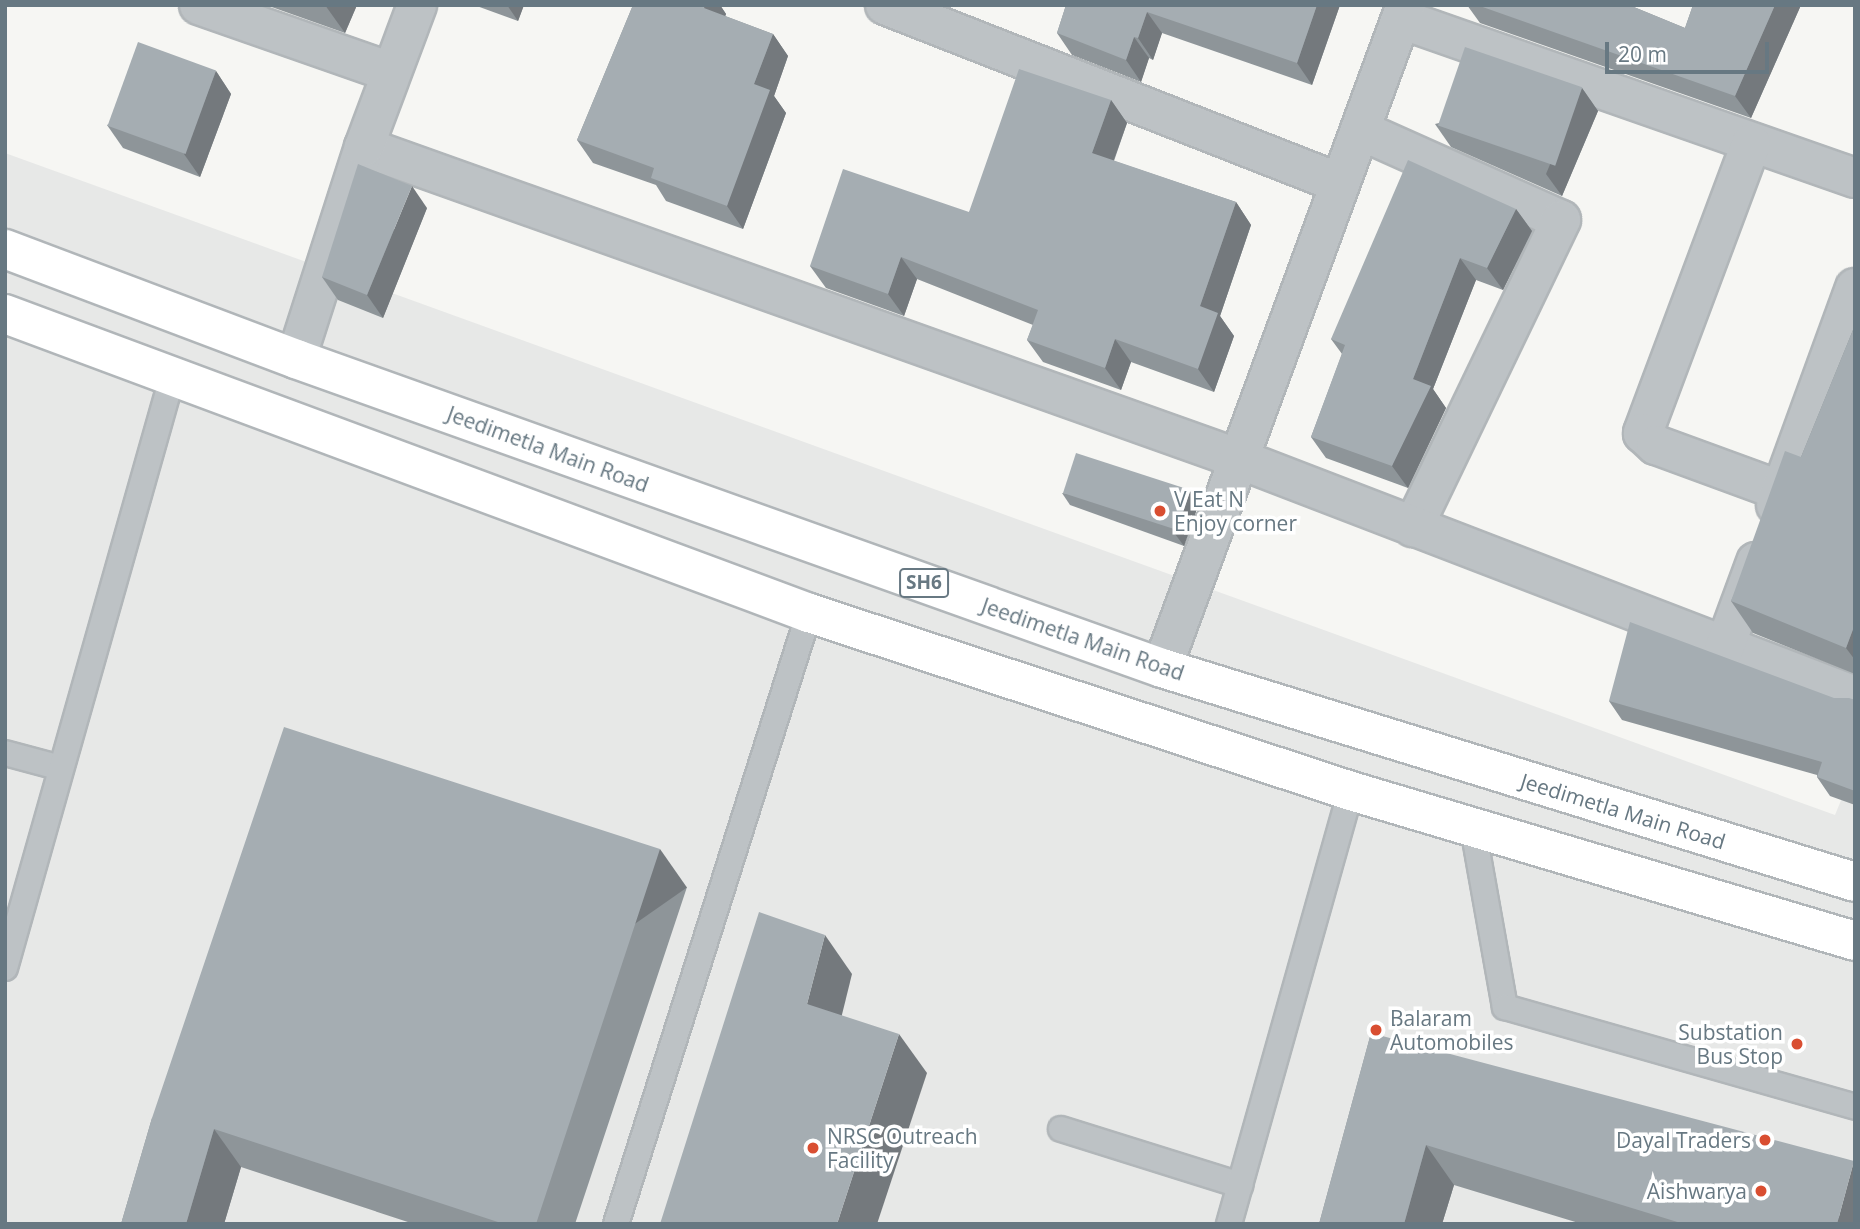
<!DOCTYPE html>
<style>
body{margin:0}
#map{position:relative;width:1860px;height:1229px;overflow:hidden;background:#f6f6f3;font-family:"Open Sans",sans-serif}
div>[style]{position:absolute}
[style*='--x']{left:calc(var(--x)*1px);top:calc(var(--y)*1px);width:calc(var(--w)*1px);rotate:calc(var(--a)*1deg)}
.built>*{inset:0;background:#e7e8e7}
.roads{filter:drop-shadow(2px 0 #b1b6b9) drop-shadow(-2px 0 #b1b6b9) drop-shadow(0 2px #b1b6b9) drop-shadow(0 -2px #b1b6b9)}
.lane>*{height:24px;margin:-12px;padding:0 12px;transform-origin:12px;border-radius:12px;background:#bdc2c5}
.street>*{height:38px;margin:-19px;padding:0 19px;transform-origin:19px;border-radius:19px;background:#bdc2c5}
.primary>*{height:38px;margin:-19px;padding:0 19px;transform-origin:19px;border-radius:19px;background:#fff}
.wall>*{inset:0;background:#8e9599}
.shaded-wall>*{inset:0;background:#74797d;transform-origin:0 0}
.building>*{inset:0;background:#a5adb2;transform-origin:0 0}
.dots>*{width:19px;height:19px;translate:-50% -50%;box-sizing:border-box;border:4px solid #fff;border-radius:50%}
span{translate:-50% -50%;white-space:nowrap;text-align:center;line-height:1.15;-webkit-text-stroke:7px #fff;paint-order:stroke}
.shield-label span{padding:2px 5px;background:#fff;border:2px solid;border-radius:5px;-webkit-text-stroke-width:0}
.shield-label{font-size:19px;color:#677882;font-weight:700}
.street-label{font-size:21px;color:#677882}
.poi-label{font-size:21px;color:#677882}
.left{translate:0 -50%;text-align:left}
.right{translate:-100% -50%;text-align:right}
.frame{position:absolute;inset:0;border:7px solid #677882;pointer-events:none}
.scale{position:absolute;left:1605px;top:42px;width:164px;height:32px;box-sizing:border-box;border:4px solid #677882;border-top:0;padding-left:9px;font-size:21px;line-height:24px;white-space:nowrap;color:#677882;-webkit-text-stroke:5px #fff;paint-order:stroke}
</style>
<div id="map">
<div class="built">
<i style="clip-path:polygon(5px 153px,1835px 815px,1855px 766px,1855px 1224px,5px 1224px)"></i>
</div>
<div class="roads">
<div class="lane">
<i style="--x:5;--y:753;--w:58;--a:15"></i>
<i style="--x:1473;--y:828;--w:182;--a:79.9"></i>
<i style="--x:1505;--y:1007;--w:364;--a:15.9"></i>
<i style="--x:5;--y:968;--w:613;--a:-74.2"></i>
<i style="--x:1061;--y:1129;--w:188;--a:17.4"></i>
<i style="--x:616;--y:1224;--w:641;--a:-72.47"></i>
<i style="--x:1229;--y:1224;--w:450;--a:-74.3"></i>
</div>
<div class="street">
<i style="--x:199;--y:5;--w:202;--a:19.3"></i>
<i style="--x:885;--y:5;--w:489;--a:21.4"></i>
<i style="--x:1401;--y:19;--w:481;--a:19.3"></i>
<i style="--x:1360;--y:130;--w:220;--a:24.1"></i>
<i style="--x:1561;--y:220;--w:341;--a:115.7"></i>
<i style="--x:1751;--y:144;--w:309;--a:110.5"></i>
<i style="--x:1643;--y:433;--w:18;--a:43"></i>
<i style="--x:1656;--y:445;--w:134;--a:20.1"></i>
<i style="--x:364;--y:147;--w:929;--a:19.62"></i>
<i style="--x:1239;--y:459;--w:660;--a:21.04"></i>
<i style="--x:296;--y:359;--w:223;--a:-72.2"></i>
<i style="--x:364;--y:147;--w:152;--a:-69.5"></i>
<i style="--x:1776;--y:505;--w:231;--a:-70"></i>
<i style="--x:1724;--y:649;--w:93;--a:-69.8"></i>
<i style="--x:1162;--y:668;--w:706;--a:-69.8"></i>
</div>
<div class="primary">
<i style="--x:5;--y:249;--w:311;--a:20.7"></i>
<i style="--x:296;--y:359;--w:919;--a:19.64"></i>
<i style="--x:1162;--y:668;--w:725;--a:17.16"></i>
<i style="--x:5;--y:314;--w:858;--a:20.4"></i>
<i style="--x:809;--y:613;--w:570;--a:18.18"></i>
<i style="--x:1351;--y:791;--w:526;--a:16.57"></i>
</div>
</div>
<div class="wall">
<i style="clip-path:polygon(266px 5px,357px 5px,345px 33px)"></i>
<i style="clip-path:polygon(474px 5px,524px 5px,518px 21px)"></i>
<i style="clip-path:polygon(633px 5px,720px 5px,726px 14px,725px 16px,773px 34px,788px 56px,774px 96px,786px 113px,743px 229px,666px 201px,656px 185px,593px 163px,577px 140px)"></i>
<i style="clip-path:polygon(1066px 5px,1340px 5px,1312px 85px,1162px 33px,1153px 60px,1149px 58px,1141px 82px,1072px 55px,1057px 33px)"></i>
<i style="clip-path:polygon(1467px 5px,1629px 5px,1685px 28px,1693px 5px,1801px 5px,1751px 118px,1480px 23px)"></i>
<i style="clip-path:polygon(216px 71px,231px 94px,200px 177px,123px 148px,107px 125px)"></i>
<i style="clip-path:polygon(1582px 88px,1598px 111px,1562px 196px,1451px 147px,1435px 124px)"></i>
<i style="clip-path:polygon(1111px 100px,1127px 123px,1114px 161px,1236px 202px,1251px 225px,1220px 316px,1234px 336px,1214px 392px,1131px 362px,1121px 390px,1043px 362px,1027px 340px,1033px 325px,917px 279px,904px 316px,826px 288px,810px 266px,969px 212px)"></i>
<i style="clip-path:polygon(427px 208px,383px 318px,338px 300px,322px 277px)"></i>
<i style="clip-path:polygon(1516px 209px,1532px 231px,1503px 290px,1476px 280px,1433px 389px,1446px 408px,1408px 488px,1326px 458px,1311px 437px,1342px 354px,1331px 339px)"></i>
<i style="clip-path:polygon(1855px 325px,1855px 674px,1753px 633px,1731px 601px,1801px 457px)"></i>
<i style="clip-path:polygon(1062px 493px,1199px 503px,1184px 546px,1070px 505px)"></i>
<i style="clip-path:polygon(1834px 698px,1855px 700px,1855px 805px,1830px 796px,1817px 777px,1817px 775px,1622px 720px,1609px 701px)"></i>
<i style="clip-path:polygon(687px 887px,575px 1224px,414px 1224px,241px 1167px,224px 1224px,121px 1224px,152px 1118px)"></i>
<i style="clip-path:polygon(1371px 1033px,1855px 1224px,1582px 1224px,1454px 1185px,1442px 1224px,1319px 1224px)"></i>
</div>
<div class="shaded-wall">
<i style="clip-path:polygon(325px 5px,357px 5px,345px 33px)"></i>
<i style="clip-path:polygon(507px 5px,524px 5px,518px 21px)"></i>
<i style="clip-path:polygon(705px 5px,720px 5px,726px 14px,720px 31px,704px 8px)"></i>
<i style="clip-path:polygon(1317px 5px,1340px 5px,1312px 85px,1297px 63px)"></i>
<i style="clip-path:polygon(1775px 5px,1801px 5px,1751px 118px,1735px 96px)"></i>
<i style="clip-path:polygon(1147px 12px,1162px 33px,1153px 60px,1138px 38px)"></i>
<i style="clip-path:polygon(773px 34px,788px 56px,774px 96px,786px 113px,743px 229px,727px 206px,754px 84px)"></i>
<i style="clip-path:polygon(1134px 37px,1149px 58px,1141px 82px,1126px 60px)"></i>
<i style="clip-path:polygon(216px 71px,231px 94px,200px 177px,184px 154px)"></i>
<i style="clip-path:polygon(1582px 88px,1598px 111px,1562px 196px,1546px 174px)"></i>
<i style="clip-path:polygon(1111px 100px,1127px 123px,1108px 176px,1092px 153px)"></i>
<i style="clip-path:polygon(412px 186px,427px 208px,383px 318px,367px 295px)"></i>
<i style="clip-path:polygon(1236px 202px,1251px 225px,1220px 316px,1234px 336px,1214px 392px,1198px 369px,1200px 306px)"></i>
<i style="clip-path:polygon(1516px 209px,1532px 231px,1503px 290px,1487px 268px)"></i>
<i style="clip-path:polygon(901px 257px,917px 279px,904px 316px,888px 294px)"></i>
<i style="clip-path:polygon(1460px 258px,1476px 280px,1433px 389px,1446px 408px,1408px 488px,1392px 466px,1413px 379px)"></i>
<i style="clip-path:polygon(1115px 339px,1131px 362px,1121px 390px,1105px 368px)"></i>
<i style="clip-path:polygon(1190px 491px,1199px 503px,1184px 546px,1175px 534px)"></i>
<i style="clip-path:polygon(1855px 624px,1855px 660px,1846px 648px)"></i>
<i style="left:660px;top:849px;width:47px;height:395px;rotate:55deg"></i>
<i style="clip-path:polygon(825px 935px,852px 974px,835px 1043px,807px 1004px)"></i>
<i style="clip-path:polygon(899px 1034px,927px 1073px,877px 1224px,837px 1224px)"></i>
<i style="clip-path:polygon(214px 1129px,241px 1167px,224px 1224px,186px 1224px)"></i>
<i style="clip-path:polygon(1426px 1145px,1454px 1185px,1442px 1224px,1404px 1224px)"></i>
<i style="clip-path:polygon(1854px 1161px,1855px 1224px,1837px 1224px)"></i>
</div>
<div class="building">
<i style="clip-path:polygon(633px 5px,705px 5px,704px 8px,773px 34px,754px 84px,770px 90px,727px 206px,651px 178px,654px 168px,577px 140px)"></i>
<i style="clip-path:polygon(1066px 5px,1317px 5px,1297px 63px,1147px 12px,1138px 38px,1134px 37px,1126px 60px,1057px 33px)"></i>
<i style="clip-path:polygon(1477px 5px,1629px 5px,1685px 28px,1693px 5px,1775px 5px,1735px 96px)"></i>
<i style="left:138px;top:42px;width:83px;height:89px;rotate:20deg"></i>
<i style="left:1465px;top:47px;width:124px;height:83px;rotate:19deg"></i>
<i style="clip-path:polygon(1019px 69px,1111px 100px,1092px 153px,1236px 202px,1200px 306px,1218px 313px,1198px 369px,1115px 339px,1105px 368px,1027px 340px,1038px 310px,901px 257px,888px 294px,810px 266px,843px 169px,969px 212px)"></i>
<i style="clip-path:polygon(1408px 160px,1516px 209px,1487px 268px,1460px 258px,1413px 379px,1431px 386px,1392px 466px,1311px 437px,1345px 345px,1331px 339px)"></i>
<i style="clip-path:polygon(358px 164px,412px 186px,367px 295px,322px 277px)"></i>
<i style="clip-path:polygon(1855px 325px,1855px 624px,1846px 648px,1731px 601px,1785px 451px,1801px 457px)"></i>
<i style="left:1076px;top:453px;width:120px;height:42px;rotate:18deg"></i>
<i style="clip-path:polygon(1630px 622px,1834px 698px,1849px 698px,1855px 700px,1855px 791px,1817px 777px,1822px 762px,1609px 701px)"></i>
<i style="clip-path:polygon(284px 727px,660px 849px,536px 1224px,504px 1224px,214px 1129px,186px 1224px,121px 1224px,152px 1118px)"></i>
<i style="clip-path:polygon(759px 912px,825px 935px,807px 1004px,899px 1034px,837px 1224px,660px 1224px)"></i>
<i style="clip-path:polygon(1371px 1033px,1854px 1161px,1837px 1224px,1684px 1224px,1426px 1145px,1404px 1224px,1319px 1224px)"></i>
</div>
<div class="dots">
<i style="left:1160px;top:511px;background:#d94e31"></i>
<i style="left:1376px;top:1030px;background:#d94e31"></i>
<i style="left:1797px;top:1044px;background:#d94e31"></i>
<i style="left:1765px;top:1140px;background:#d94e31"></i>
<i style="left:813px;top:1148px;background:#d94e31"></i>
<i style="left:1761px;top:1191px;background:#d94e31"></i>
</div>
<div class="shield-label">
<span style="left:924px;top:583px">SH6</span>
</div>
<div class="street-label">
<span style="left:548px;top:449px;rotate:20deg">Jeedimetla Main Road</span>
<span style="left:1083px;top:639px;rotate:19deg">Jeedimetla Main Road</span>
<span style="left:1623px;top:811px;rotate:17deg">Jeedimetla Main Road</span>
</div>
<div class="poi-label">
<span class="left" style="left:1174px;top:511px">V Eat N<br>Enjoy corner</span>
<span class="left" style="left:1390px;top:1030px">Balaram<br>Automobiles</span>
<span class="right" style="left:1783px;top:1044px">Substation<br>Bus Stop</span>
<span class="left" style="left:827px;top:1148px">NRSC Outreach<br>Facility</span>
<span class="right" style="left:1751px;top:1140px">Dayal Traders</span>
<span class="right" style="left:1747px;top:1191px">Aishwarya</span>
</div>
<div class="frame"></div>
<div class="scale">20 m</div>
</div>
